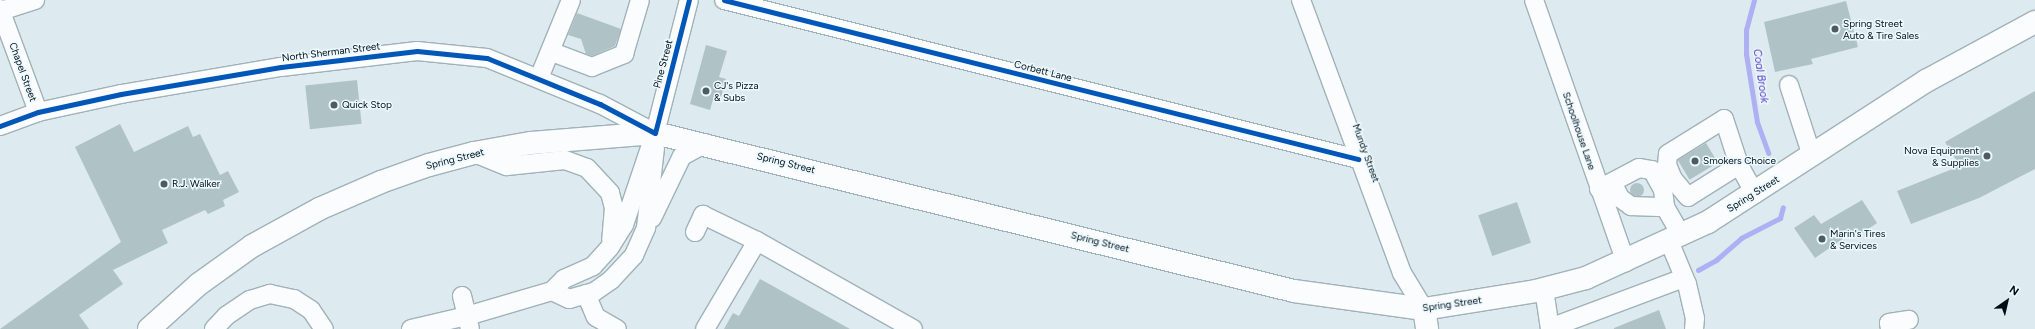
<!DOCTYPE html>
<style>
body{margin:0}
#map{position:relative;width:2035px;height:329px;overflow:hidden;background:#ddeaf0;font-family:Figtree,sans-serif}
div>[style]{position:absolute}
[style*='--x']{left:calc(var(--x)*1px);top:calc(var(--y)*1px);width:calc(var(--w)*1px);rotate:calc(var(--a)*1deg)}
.stream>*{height:5px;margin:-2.5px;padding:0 2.5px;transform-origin:2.5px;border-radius:2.5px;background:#afaff3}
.building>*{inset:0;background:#afc3c7;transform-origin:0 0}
.round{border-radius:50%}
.roads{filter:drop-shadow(1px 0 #a0b2b9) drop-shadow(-1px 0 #a0b2b9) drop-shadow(0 1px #a0b2b9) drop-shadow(0 -1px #a0b2b9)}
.minor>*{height:18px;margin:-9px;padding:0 9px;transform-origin:9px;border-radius:9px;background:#fafcfd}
.major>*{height:22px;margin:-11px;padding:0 11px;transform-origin:11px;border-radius:11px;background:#fafcfd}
.cycleway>*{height:5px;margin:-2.5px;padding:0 2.5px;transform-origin:2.5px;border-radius:2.5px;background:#0057b8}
.dots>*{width:11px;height:11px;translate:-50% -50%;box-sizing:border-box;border:2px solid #ecf9fe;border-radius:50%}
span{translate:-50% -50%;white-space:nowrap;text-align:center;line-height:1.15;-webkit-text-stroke:3px #ecf9fe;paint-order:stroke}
.poi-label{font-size:10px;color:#000e17}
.left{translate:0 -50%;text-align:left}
.right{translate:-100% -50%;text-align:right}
.street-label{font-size:10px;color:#000e17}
.water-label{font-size:11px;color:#5336be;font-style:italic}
.north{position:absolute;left:1987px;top:281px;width:40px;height:40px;-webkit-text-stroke:3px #ecf9fe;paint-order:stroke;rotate:34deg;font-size:11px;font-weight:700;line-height:16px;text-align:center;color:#000e17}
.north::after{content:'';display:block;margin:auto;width:14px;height:18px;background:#000e17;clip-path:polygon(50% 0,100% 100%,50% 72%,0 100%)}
</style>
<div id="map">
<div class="stream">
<i style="--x:1754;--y:0;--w:31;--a:105"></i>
<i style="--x:1746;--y:30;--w:24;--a:90"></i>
<i style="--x:1746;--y:54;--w:69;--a:80.8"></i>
<i style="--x:1757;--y:122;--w:33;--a:70"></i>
<i style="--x:1698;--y:270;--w:21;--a:-29"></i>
<i style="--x:1716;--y:260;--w:33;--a:-41"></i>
<i style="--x:1741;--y:238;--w:44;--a:-27.1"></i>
<i style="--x:1780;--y:218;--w:11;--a:-75"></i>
</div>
<div class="building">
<i style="clip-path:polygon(1846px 1px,1858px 47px,1811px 59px,1813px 64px,1775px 72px,1764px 22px)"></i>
<i style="clip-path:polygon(577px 13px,621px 29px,615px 46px,592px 56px,586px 54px,581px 39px,568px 35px)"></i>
<i style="clip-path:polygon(706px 45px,727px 51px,719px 77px,726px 79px,721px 97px,714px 96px,710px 110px,690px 104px)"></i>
<i style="left:357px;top:80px;width:44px;height:52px;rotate:84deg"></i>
<i style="clip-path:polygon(2035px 91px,2035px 169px,1979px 198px,1911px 224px,1897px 191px,1960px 166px,1945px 142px)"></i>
<i style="clip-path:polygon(120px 124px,134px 152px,188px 126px,193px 137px,200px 134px,220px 175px,228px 171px,239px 192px,223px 200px,225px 206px,208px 214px,205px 210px,162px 230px,168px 243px,113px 270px,123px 284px,79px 315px,89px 329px,0 329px,121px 242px,75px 147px)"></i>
<i style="left:1706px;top:143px;width:23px;height:33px;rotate:59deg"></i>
<i class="round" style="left:1630px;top:183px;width:14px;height:14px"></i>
<i style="clip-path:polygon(1862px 200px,1877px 223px,1861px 234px,1857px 229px,1815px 258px,1794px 228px,1814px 215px,1821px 224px)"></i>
<i style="left:1517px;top:202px;width:43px;height:41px;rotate:71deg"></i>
<i style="clip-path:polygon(760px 279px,850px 329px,724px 329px,733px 313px,739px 316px)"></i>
<i style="clip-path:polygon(1659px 310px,1666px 329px,1614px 329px,1614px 328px)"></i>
</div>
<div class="roads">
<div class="minor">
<i style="--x:724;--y:0;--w:654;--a:14.08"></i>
<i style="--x:1301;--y:0;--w:291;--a:69.7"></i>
<i style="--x:1402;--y:273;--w:42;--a:58.6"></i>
<i style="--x:1534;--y:0;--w:278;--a:70.7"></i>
<i style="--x:0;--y:9;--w:110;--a:69.7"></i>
<i style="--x:1;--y:11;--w:36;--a:-18"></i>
<i style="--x:552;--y:52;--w:43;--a:20.6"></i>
<i style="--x:592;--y:67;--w:35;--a:-22"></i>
<i style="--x:624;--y:54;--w:56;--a:-73.5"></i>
<i style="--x:539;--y:78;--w:84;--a:-67.7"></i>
<i style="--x:1789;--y:85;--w:75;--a:72.1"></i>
<i style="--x:0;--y:126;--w:40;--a:-20.2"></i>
<i style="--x:38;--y:112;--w:85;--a:-12.2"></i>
<i style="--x:121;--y:94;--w:162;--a:-9.6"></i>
<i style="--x:281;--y:67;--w:137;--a:-6.7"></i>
<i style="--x:417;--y:51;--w:70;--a:5.7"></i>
<i style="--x:487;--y:58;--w:122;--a:22.2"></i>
<i style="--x:600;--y:104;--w:62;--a:27.8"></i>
<i style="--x:474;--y:153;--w:35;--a:22"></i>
<i style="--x:507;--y:166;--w:58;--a:-5.9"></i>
<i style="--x:565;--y:160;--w:23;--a:20"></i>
<i style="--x:587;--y:168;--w:34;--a:47"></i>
<i style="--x:610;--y:193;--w:16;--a:75"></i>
<i style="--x:614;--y:208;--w:32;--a:95"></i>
<i style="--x:1739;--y:165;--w:60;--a:147.9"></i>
<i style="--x:1688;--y:197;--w:23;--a:-130"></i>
<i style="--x:1673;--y:179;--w:15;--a:-113"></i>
<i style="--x:1667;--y:165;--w:11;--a:-85"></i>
<i style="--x:1668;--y:154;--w:66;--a:-32"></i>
<i style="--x:1724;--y:119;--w:48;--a:71.9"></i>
<i style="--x:1739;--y:165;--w:33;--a:61"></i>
<i style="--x:1613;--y:184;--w:16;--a:63"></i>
<i style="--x:1620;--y:198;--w:14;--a:36"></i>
<i style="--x:1631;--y:206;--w:34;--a:2"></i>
<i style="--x:1599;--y:189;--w:45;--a:-27.7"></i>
<i style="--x:1639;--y:168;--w:13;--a:9"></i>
<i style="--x:1652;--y:170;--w:23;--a:61"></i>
<i style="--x:1663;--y:190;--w:17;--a:83"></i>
<i style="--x:1665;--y:207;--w:32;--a:60"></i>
<i style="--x:652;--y:218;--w:69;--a:-64.2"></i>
<i style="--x:682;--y:156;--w:27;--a:-28"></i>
<i style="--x:695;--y:232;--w:19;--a:-65"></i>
<i style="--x:703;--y:215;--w:60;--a:25.7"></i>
<i style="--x:757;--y:241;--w:179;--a:29.4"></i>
<i style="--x:1669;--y:241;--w:47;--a:67.3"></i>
<i style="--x:1687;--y:284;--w:35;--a:77"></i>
<i style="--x:1695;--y:318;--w:11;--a:95"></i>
<i style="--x:1544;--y:289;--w:40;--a:81.5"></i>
<i style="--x:552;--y:291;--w:19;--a:25"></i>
<i style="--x:569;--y:299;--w:26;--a:-16"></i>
<i style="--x:594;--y:292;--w:21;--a:-35"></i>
<i style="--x:611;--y:280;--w:34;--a:-47"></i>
<i style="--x:634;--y:255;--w:30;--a:-66"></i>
<i style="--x:646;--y:228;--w:81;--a:-83.6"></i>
<i style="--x:586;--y:294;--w:25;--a:67"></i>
<i style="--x:596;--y:317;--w:24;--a:30"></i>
<i style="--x:462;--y:296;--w:21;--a:76"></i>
<i style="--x:467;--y:316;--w:89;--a:-16.4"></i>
<i style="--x:552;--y:291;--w:17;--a:-45"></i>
<i style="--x:564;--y:279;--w:32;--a:-24"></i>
<i style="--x:593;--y:266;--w:25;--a:-48"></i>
<i style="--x:610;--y:247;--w:26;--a:-58"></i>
<i style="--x:624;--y:225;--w:97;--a:-71.4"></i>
<i style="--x:655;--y:133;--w:137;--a:-75.7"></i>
<i style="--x:1550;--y:328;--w:143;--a:-20.5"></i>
<i style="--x:214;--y:329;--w:18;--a:-47"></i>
<i style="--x:226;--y:316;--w:29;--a:-34"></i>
<i style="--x:250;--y:300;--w:21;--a:-17"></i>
<i style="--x:270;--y:294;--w:25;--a:12"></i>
<i style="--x:294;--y:299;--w:20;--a:33"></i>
<i style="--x:311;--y:310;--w:23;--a:56"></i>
<i style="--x:411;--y:329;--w:57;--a:-13.1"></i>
<i style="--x:467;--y:316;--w:13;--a:77"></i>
<i style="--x:705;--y:329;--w:102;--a:-59.4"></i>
<i style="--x:1890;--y:329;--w:6;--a:-99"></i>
<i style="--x:1889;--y:323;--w:20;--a:-9"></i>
</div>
<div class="major">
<i style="--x:1424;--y:309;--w:20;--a:81"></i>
<i style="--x:149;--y:329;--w:67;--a:-42"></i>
<i style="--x:199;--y:284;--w:65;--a:-35.6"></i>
<i style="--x:252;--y:246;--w:77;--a:-28.9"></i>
<i style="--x:319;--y:209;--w:68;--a:-23.5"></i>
<i style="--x:381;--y:182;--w:51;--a:-19.5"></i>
<i style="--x:429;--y:165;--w:47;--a:-14.9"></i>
<i style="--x:474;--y:153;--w:58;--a:-10"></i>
<i style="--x:531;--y:143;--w:124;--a:-4.6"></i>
<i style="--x:655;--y:133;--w:658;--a:13.89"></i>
<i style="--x:1294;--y:291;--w:131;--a:7.9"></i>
<i style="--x:1424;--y:309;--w:113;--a:-9.1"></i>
<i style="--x:1536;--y:291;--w:52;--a:-14.6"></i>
<i style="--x:1586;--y:278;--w:134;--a:-24.7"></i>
<i style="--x:1708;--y:222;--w:260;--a:-32.9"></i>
<i style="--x:1926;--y:81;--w:124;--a:-28.4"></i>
</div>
</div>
<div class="cycleway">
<i style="--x:724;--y:0;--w:654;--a:14.08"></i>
<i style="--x:0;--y:126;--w:40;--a:-20.2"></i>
<i style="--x:38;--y:112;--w:85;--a:-12.2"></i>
<i style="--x:121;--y:94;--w:162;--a:-9.6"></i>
<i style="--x:281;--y:67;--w:137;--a:-6.7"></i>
<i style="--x:417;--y:51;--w:70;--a:5.7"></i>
<i style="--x:487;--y:58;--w:122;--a:22.2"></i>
<i style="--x:600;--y:104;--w:62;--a:27.8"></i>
<i style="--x:655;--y:133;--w:137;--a:-75.7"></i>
</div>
<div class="dots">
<i style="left:1835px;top:29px;background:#4d5b63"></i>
<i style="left:706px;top:91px;background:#4d5b63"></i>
<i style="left:334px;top:105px;background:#4d5b63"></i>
<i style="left:1987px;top:156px;background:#4d5b63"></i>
<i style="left:1695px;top:161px;background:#4d5b63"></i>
<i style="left:164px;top:184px;background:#4d5b63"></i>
<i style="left:1822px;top:239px;background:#4d5b63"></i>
</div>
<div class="poi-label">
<span class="left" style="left:1843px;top:29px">Spring Street<br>Auto &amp; Tire Sales</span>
<span class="left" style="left:714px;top:91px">CJ's Pizza<br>&amp; Subs</span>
<span class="left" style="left:342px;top:105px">Quick Stop</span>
<span class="right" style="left:1979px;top:156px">Nova Equipment<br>&amp; Supplies</span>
<span class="left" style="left:1703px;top:161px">Smokers Choice</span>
<span class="left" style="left:172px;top:184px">R.J. Walker</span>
<span class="left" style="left:1830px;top:239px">Marin's Tires<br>&amp; Services</span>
</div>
<div class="street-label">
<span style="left:331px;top:52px;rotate:-7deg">North Sherman Street</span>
<span style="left:663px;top:64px;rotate:-75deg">Pine Street</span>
<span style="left:1043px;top:71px;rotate:14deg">Corbett Lane</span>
<span style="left:23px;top:72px;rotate:70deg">Chapel Street</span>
<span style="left:1579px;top:131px;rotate:71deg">Schoolhouse Lane</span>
<span style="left:1366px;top:153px;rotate:70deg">Mundy Street</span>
<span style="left:455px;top:159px;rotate:-14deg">Spring Street</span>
<span style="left:786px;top:163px;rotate:14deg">Spring Street</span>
<span style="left:1753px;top:194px;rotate:-32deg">Spring Street</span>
<span style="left:1100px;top:242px;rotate:14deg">Spring Street</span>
<span style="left:1452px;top:304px;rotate:-8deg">Spring Street</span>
</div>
<div class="water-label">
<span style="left:1760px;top:76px;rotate:82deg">Coal Brook</span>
</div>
<div class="north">N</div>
</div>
